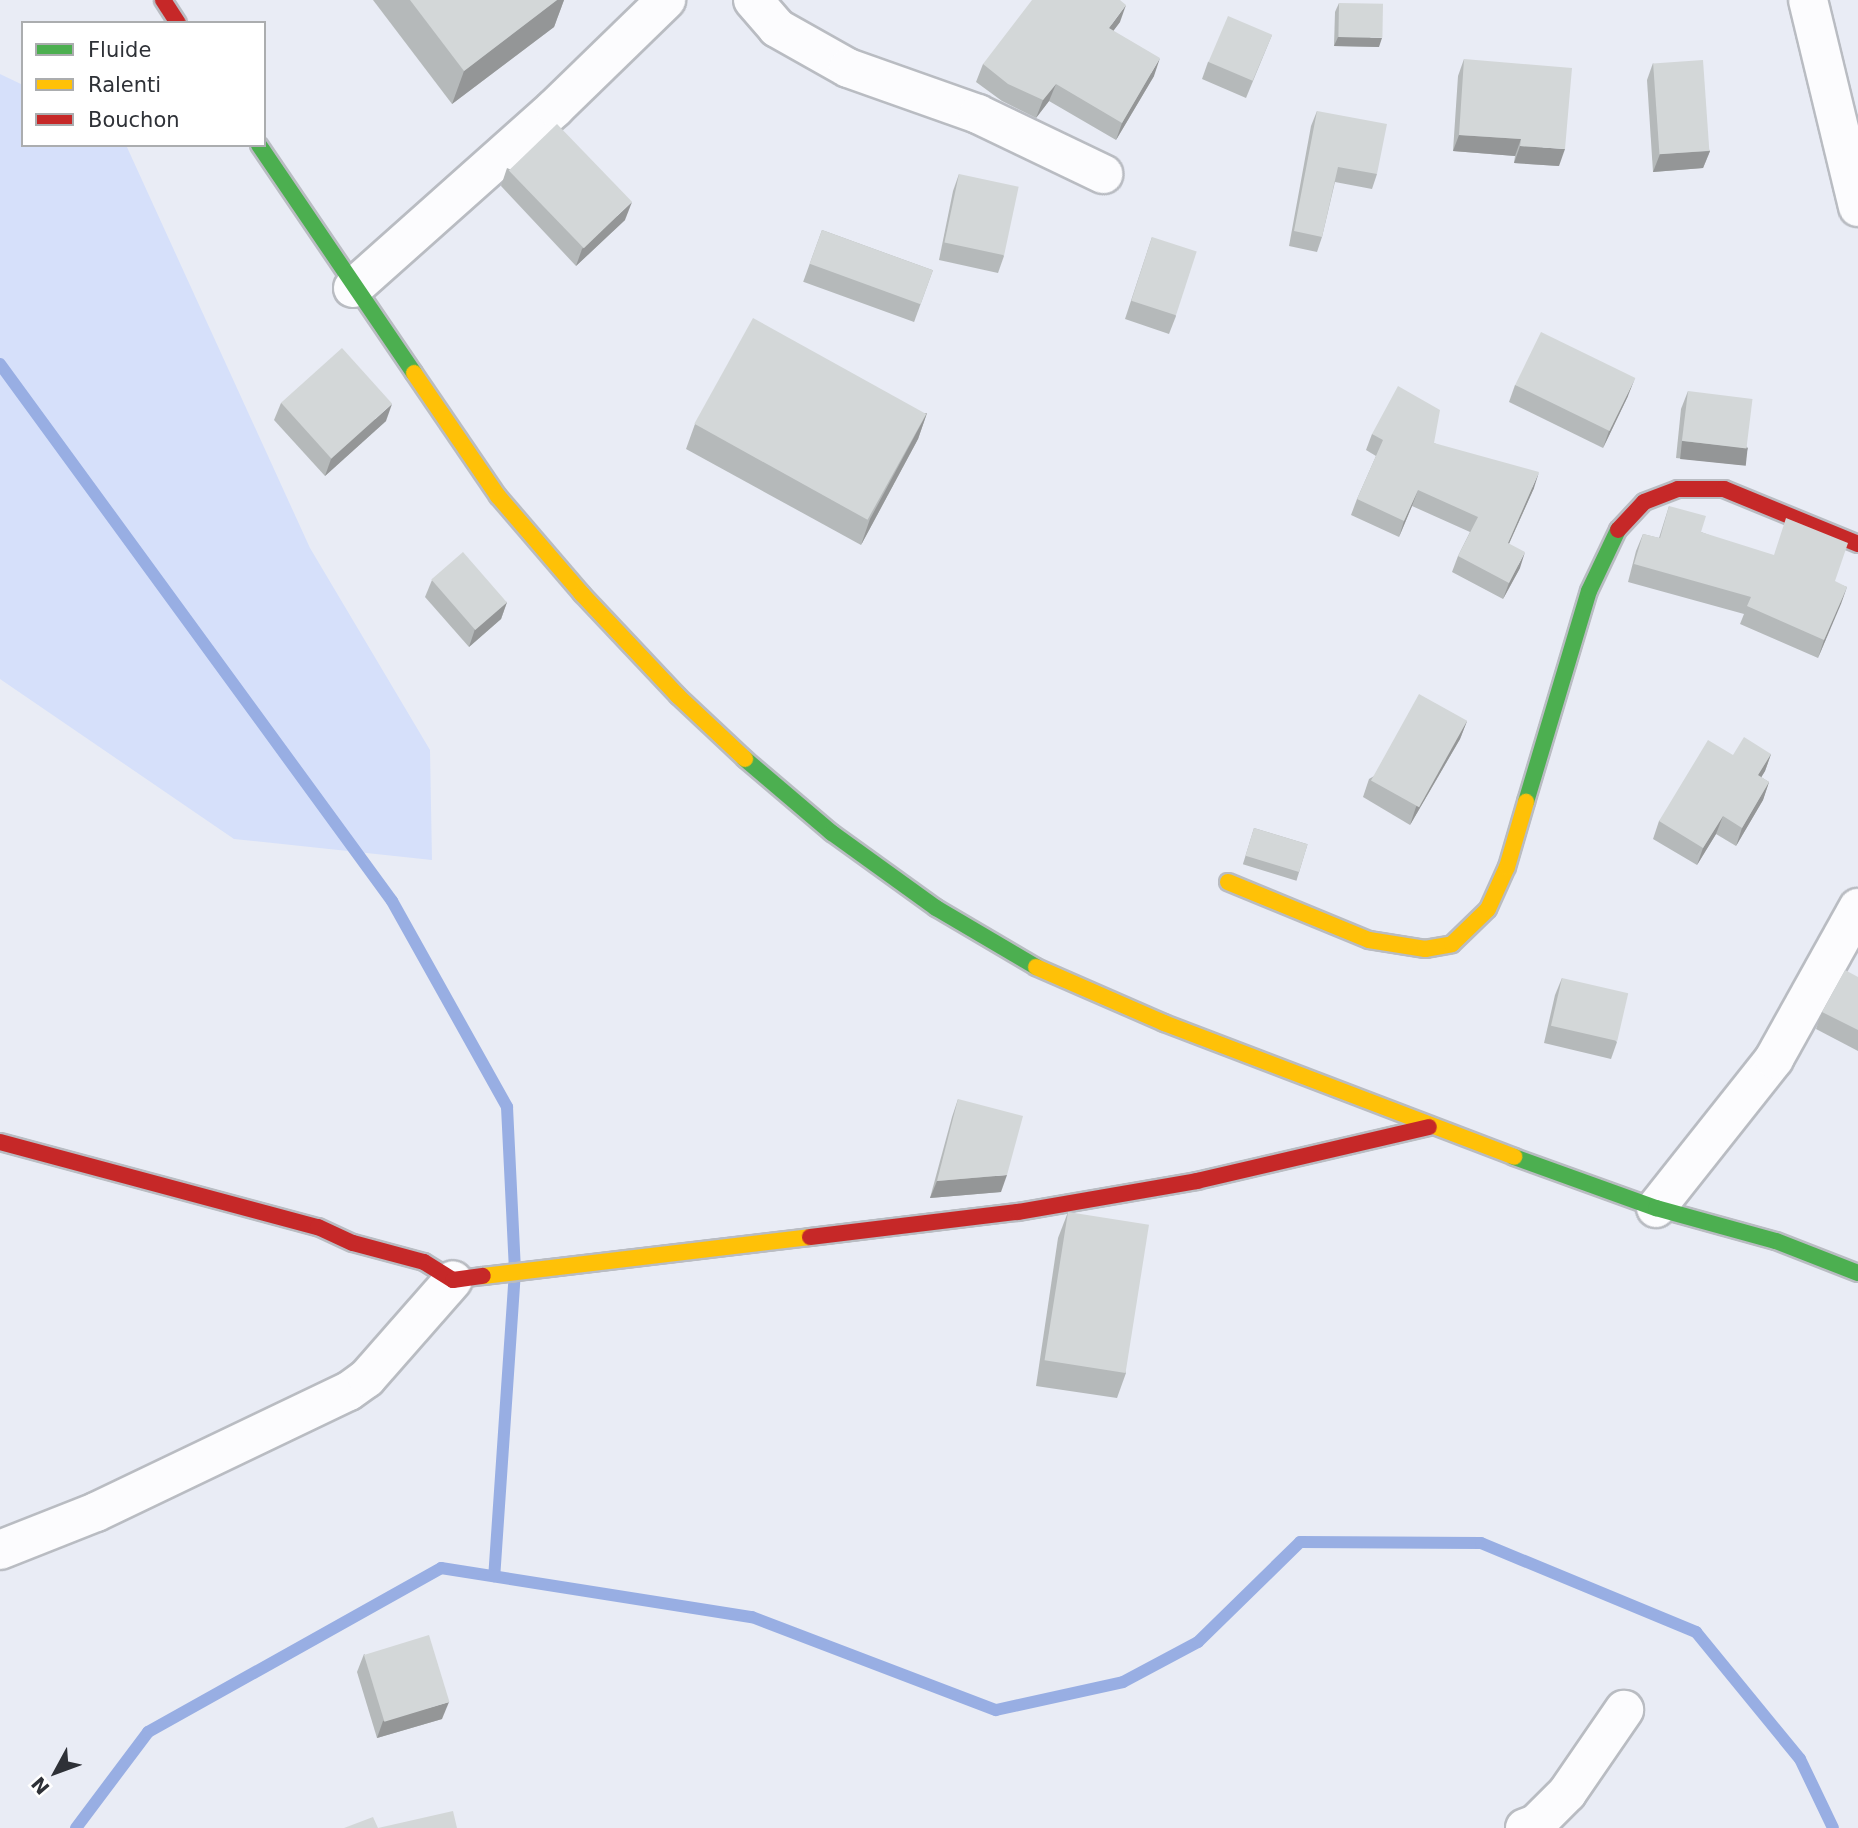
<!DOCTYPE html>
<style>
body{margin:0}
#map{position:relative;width:1858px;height:1828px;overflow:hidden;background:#e9ecf5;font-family:"DejaVu Sans",sans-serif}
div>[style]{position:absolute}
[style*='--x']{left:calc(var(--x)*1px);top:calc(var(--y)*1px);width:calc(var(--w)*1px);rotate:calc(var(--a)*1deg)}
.green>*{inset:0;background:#d6e0fa}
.stream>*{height:12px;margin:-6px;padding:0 6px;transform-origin:6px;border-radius:6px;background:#98aee3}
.roads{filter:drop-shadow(2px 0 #b9bcc2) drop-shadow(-2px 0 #b9bcc2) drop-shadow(0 2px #b9bcc2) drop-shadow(0 -2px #b9bcc2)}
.street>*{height:38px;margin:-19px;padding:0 19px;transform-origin:19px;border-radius:19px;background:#fcfcfe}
.fast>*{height:16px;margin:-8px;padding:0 8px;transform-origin:8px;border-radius:8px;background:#4caf50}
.slow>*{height:16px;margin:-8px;padding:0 8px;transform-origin:8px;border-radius:8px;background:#ffc107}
.jam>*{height:16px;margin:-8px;padding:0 8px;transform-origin:8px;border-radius:8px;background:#c62828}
.wall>*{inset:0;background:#b5b9ba;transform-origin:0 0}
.shaded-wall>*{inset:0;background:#949697;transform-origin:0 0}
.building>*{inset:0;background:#d3d7d8;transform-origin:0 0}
span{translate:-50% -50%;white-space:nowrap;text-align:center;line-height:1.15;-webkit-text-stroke:7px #fff;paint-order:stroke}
.legend{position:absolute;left:21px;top:21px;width:245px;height:126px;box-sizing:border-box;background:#fff;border:2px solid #abadaf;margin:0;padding:9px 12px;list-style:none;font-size:21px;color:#2e3137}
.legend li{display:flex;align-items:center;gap:14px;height:35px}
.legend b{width:35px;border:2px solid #abadaf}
.north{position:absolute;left:21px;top:1737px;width:70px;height:70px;-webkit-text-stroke:5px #fff;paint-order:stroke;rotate:229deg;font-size:19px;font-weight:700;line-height:28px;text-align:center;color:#2e3137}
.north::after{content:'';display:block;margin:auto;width:24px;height:32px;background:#2e3137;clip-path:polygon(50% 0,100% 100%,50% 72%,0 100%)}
</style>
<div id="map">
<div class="green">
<i style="clip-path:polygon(0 74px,23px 85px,23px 145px,126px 145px,310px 548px,430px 750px,432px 860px,234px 839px,0 679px)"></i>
</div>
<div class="stream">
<i style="--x:0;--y:364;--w:665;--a:53.87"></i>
<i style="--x:392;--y:901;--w:236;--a:60.8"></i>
<i style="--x:507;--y:1107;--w:164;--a:87.2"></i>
<i style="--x:515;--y:1271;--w:306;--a:93.9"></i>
<i style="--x:76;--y:1828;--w:120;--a:-53.1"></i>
<i style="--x:148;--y:1732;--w:336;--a:-29.2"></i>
<i style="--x:441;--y:1568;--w:315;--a:9"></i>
<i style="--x:752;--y:1617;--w:261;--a:20.9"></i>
<i style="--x:996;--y:1710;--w:130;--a:-12.4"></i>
<i style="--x:1123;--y:1682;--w:85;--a:-28.1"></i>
<i style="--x:1198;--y:1642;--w:143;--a:-44.4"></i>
<i style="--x:1300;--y:1542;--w:181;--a:0.3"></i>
<i style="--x:1481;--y:1543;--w:233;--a:22.5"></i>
<i style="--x:1696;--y:1632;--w:164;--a:50.7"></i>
<i style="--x:1800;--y:1759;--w:76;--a:64.4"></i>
</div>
<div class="roads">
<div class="street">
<i style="--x:753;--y:0;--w:37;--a:49"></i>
<i style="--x:777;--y:28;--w:81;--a:29.4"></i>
<i style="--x:848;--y:68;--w:138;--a:19.5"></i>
<i style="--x:978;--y:114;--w:139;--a:25.6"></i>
<i style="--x:1808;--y:0;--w:213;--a:76.4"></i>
<i style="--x:353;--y:288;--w:271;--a:-41.7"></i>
<i style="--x:555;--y:108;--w:155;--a:-44.2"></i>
<i style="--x:1656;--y:1208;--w:190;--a:-51.6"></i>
<i style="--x:1774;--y:1059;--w:173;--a:-60.9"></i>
<i style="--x:0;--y:1550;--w:103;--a:-21.6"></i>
<i style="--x:96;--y:1512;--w:280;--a:-25.6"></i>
<i style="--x:349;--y:1391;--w:22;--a:-36"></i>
<i style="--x:367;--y:1378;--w:130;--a:-48.7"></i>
<i style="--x:1525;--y:1828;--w:12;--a:-20"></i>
<i style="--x:1536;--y:1824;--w:44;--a:-45"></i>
<i style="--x:1567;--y:1793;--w:101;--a:-55.5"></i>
</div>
<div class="fast">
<i style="--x:259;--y:145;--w:276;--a:55.8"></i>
<i style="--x:745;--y:759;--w:114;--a:40.4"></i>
<i style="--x:832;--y:833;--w:128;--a:35.8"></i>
<i style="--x:936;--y:908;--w:116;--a:30.5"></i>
<i style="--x:1526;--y:802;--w:220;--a:-73.4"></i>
<i style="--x:1589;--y:591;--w:68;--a:-64.6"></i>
<i style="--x:1514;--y:1157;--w:151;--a:19.8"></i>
<i style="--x:1656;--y:1208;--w:124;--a:15.4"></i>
<i style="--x:1776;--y:1241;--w:88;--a:21.3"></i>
</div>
<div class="slow">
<i style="--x:414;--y:373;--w:149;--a:55.7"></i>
<i style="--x:498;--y:496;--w:129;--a:49.4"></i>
<i style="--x:582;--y:594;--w:140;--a:46.7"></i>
<i style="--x:678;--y:696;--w:92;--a:43.2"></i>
<i style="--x:1228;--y:882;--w:152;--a:22.4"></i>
<i style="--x:1369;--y:940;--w:57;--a:9.1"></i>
<i style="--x:1425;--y:949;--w:27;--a:-10"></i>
<i style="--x:1452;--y:944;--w:50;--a:-44.2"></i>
<i style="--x:1488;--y:909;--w:46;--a:-65.7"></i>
<i style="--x:1507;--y:867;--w:68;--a:-73.7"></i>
<i style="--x:1036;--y:967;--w:140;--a:23.6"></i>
<i style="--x:1164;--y:1023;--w:375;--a:20.9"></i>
<i style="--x:483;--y:1276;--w:329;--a:-6.8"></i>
</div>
<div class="jam">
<i style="--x:163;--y:0;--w:27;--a:57"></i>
<i style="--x:1618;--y:530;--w:38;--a:-47"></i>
<i style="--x:1644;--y:502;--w:36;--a:-21"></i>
<i style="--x:1678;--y:489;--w:46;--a:0"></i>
<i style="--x:1724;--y:489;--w:145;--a:22.3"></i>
<i style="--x:0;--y:1142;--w:329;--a:15"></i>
<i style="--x:318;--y:1227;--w:38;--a:25"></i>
<i style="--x:353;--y:1243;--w:73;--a:15"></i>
<i style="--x:424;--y:1262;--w:34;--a:32"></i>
<i style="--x:453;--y:1280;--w:30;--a:-8"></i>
<i style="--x:810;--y:1237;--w:209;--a:-6.9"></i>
<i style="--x:1018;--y:1212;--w:182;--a:-9.8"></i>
<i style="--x:1197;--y:1181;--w:238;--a:-13.1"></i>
</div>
</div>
<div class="wall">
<i style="clip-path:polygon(373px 0,564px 0,554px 27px,452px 104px)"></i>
<i style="clip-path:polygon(1339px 3px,1379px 47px,1334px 46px,1335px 12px)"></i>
<i style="clip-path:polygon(1120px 22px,1113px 31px,1154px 76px,1116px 140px,1049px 101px,1036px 118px,1002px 101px,976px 82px,983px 64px)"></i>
<i style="clip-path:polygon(1272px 35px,1246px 98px,1202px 79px,1208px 62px)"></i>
<i style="clip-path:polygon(1464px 59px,1559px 166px,1514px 163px,1515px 156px,1453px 151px,1458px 76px)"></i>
<i style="clip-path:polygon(1653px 63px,1710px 151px,1703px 168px,1653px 172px,1647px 80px)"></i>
<i style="clip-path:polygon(1317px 111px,1377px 174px,1372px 189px,1335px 182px,1322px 237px,1317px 252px,1289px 246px,1311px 126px)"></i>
<i style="clip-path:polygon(507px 168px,625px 220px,576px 266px,501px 186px)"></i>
<i style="clip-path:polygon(959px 174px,1004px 256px,998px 273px,939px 260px,953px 191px)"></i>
<i style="left:822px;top:230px;width:118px;height:55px;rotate:20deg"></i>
<i style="clip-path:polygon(1152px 237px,1176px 316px,1169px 334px,1125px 319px)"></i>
<i style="clip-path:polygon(1515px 385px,1628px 396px,1603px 448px,1509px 402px)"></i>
<i style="clip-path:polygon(1688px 391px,1748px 448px,1742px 465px,1676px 458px,1681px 409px)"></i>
<i style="clip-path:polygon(281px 403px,386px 421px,325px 476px,274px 420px)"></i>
<i style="clip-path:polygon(927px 413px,918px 439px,861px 545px,686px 449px,695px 424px)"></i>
<i style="clip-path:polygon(1372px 434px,1434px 443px,1534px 488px,1509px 544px,1520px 568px,1503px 599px,1452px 572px,1458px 556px,1470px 532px,1412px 506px,1399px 537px,1351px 515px,1357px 499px,1376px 456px,1366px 450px)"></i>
<i style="clip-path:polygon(1669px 506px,1701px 532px,1847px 587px,1818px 658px,1740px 624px,1744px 614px,1628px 582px,1636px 551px,1643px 534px,1659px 538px)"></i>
<i style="clip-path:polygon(432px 580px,507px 602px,501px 619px,469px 647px,425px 597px)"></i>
<i style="clip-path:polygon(1467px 721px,1460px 739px,1410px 825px,1363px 797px,1369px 779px)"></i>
<i style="clip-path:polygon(1771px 754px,1765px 771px,1761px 777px,1769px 782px,1763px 800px,1736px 846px,1716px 834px,1697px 865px,1653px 839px,1659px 821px,1733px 755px)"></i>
<i style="left:1254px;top:828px;width:56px;height:38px;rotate:17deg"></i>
<i style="clip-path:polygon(1858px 977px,1858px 1051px,1816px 1029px,1822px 1012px)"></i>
<i style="clip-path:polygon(1562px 978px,1617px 1042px,1611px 1059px,1544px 1043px,1555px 995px)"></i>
<i style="clip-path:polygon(958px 1099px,1001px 1192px,930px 1198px,952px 1117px)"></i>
<i style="clip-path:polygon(1068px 1212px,1126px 1373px,1117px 1398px,1036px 1386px,1058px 1238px)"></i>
<i style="clip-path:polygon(364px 1654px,442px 1719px,377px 1738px,357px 1672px)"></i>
</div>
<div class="shaded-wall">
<i style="clip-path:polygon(557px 0,564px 0,554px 27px,452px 104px,464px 71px)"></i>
<i style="clip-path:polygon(1126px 5px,1120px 22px,1102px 46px,1109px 28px)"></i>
<i style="clip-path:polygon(1338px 37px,1382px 38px,1379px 47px,1334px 46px)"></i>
<i style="clip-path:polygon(1160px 58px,1154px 76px,1116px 140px,1122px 123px)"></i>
<i style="clip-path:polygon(1056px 84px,1049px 101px,1036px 118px,1043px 100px)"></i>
<i style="clip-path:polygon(1459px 135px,1521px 139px,1515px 156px,1453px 151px)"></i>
<i style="clip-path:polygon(1520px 146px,1565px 149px,1559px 166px,1514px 163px)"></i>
<i style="clip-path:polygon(1710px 151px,1703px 168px,1653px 172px,1660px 154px)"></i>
<i style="clip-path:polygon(632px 202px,625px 220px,576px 266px,582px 249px)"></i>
<i style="clip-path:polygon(1635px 378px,1628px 396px,1603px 448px,1609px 431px)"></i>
<i style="clip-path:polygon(392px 404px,386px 421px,325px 476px,331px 459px)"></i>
<i style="clip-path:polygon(927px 413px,918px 439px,861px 545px,870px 519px)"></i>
<i style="left:1682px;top:441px;width:66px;height:18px;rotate:6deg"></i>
<i style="clip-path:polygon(1539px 472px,1534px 488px,1502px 559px,1508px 543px)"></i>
<i style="clip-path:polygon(1418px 490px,1412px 506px,1399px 537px,1404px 521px)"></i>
<i style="clip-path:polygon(1525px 552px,1520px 568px,1503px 599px,1509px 583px)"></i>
<i style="clip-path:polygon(1847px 587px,1841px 604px,1818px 658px,1824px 640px)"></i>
<i style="clip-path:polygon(507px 602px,501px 619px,469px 647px,475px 629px)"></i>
<i style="clip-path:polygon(1467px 721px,1460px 739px,1410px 825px,1416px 807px)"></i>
<i style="clip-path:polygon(1771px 754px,1765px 771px,1752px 793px,1758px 775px)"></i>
<i style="clip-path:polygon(1769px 782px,1763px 800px,1736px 846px,1742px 828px)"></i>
<i style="clip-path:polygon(1723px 816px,1716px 834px,1697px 865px,1703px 848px)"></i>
<i style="clip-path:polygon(1007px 1175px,1001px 1192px,930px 1198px,937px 1181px)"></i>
<i style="clip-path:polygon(449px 1702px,442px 1719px,377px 1738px,383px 1721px)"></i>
</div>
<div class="building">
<i style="clip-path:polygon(410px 0,557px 0,464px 71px)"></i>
<i style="clip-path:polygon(1032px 0,1120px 0,1126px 5px,1109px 28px,1160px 58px,1122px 123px,1056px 84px,1043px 100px,1008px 84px,983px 64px)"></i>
<i style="left:1339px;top:3px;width:44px;height:34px;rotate:1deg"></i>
<i style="left:1228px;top:16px;width:48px;height:50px;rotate:23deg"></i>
<i style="clip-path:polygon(1464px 59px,1572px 68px,1565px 149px,1520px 146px,1521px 139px,1459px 135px)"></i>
<i style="left:1703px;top:60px;width:91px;height:50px;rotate:86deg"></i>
<i style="clip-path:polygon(1317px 111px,1387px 124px,1377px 174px,1338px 167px,1322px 237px,1294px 231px)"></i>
<i style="left:557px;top:124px;width:108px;height:67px;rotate:46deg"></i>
<i style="left:959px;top:174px;width:61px;height:70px;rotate:12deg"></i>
<i style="left:822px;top:230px;width:118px;height:36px;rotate:20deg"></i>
<i style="left:1152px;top:237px;width:47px;height:67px;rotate:18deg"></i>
<i style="left:753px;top:318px;width:198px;height:121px;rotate:29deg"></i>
<i style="left:1541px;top:332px;width:105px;height:59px;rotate:26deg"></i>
<i style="left:342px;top:348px;width:75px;height:82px;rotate:48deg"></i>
<i style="clip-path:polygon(1398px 386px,1440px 410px,1434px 443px,1539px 472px,1508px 543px,1525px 552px,1509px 583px,1458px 556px,1478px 517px,1418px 490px,1404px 521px,1357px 499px,1383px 440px,1372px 434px)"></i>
<i style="left:1688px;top:391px;width:65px;height:50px;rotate:7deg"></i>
<i style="clip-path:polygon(1669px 506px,1706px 516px,1701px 532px,1774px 555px,1786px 518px,1848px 543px,1835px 581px,1847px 587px,1824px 640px,1747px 606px,1751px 597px,1634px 564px,1643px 534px,1660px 538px)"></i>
<i style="left:463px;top:552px;width:67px;height:42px;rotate:49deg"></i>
<i style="left:1419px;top:694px;width:55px;height:99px;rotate:29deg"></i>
<i style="clip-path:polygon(1744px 737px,1771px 754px,1758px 775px,1769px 782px,1742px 828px,1723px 816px,1703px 848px,1659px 821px,1708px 740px,1733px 755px)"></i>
<i style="left:1254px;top:828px;width:56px;height:29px;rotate:17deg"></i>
<i style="clip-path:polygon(1845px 970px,1858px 977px,1858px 1030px,1822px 1012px)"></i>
<i style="left:1562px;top:978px;width:68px;height:49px;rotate:13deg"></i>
<i style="clip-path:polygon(958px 1099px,1023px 1116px,1007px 1175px,937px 1181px)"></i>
<i style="left:1068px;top:1212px;width:82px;height:150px;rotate:9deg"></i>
<i style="left:429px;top:1635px;width:70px;height:68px;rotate:73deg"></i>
<i style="clip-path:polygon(453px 1811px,457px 1828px,344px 1828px,373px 1817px,378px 1828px)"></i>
</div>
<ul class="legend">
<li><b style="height:9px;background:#4caf50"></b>Fluide</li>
<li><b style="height:9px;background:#ffc107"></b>Ralenti</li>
<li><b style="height:9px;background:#c62828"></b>Bouchon</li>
</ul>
<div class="north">N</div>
</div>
